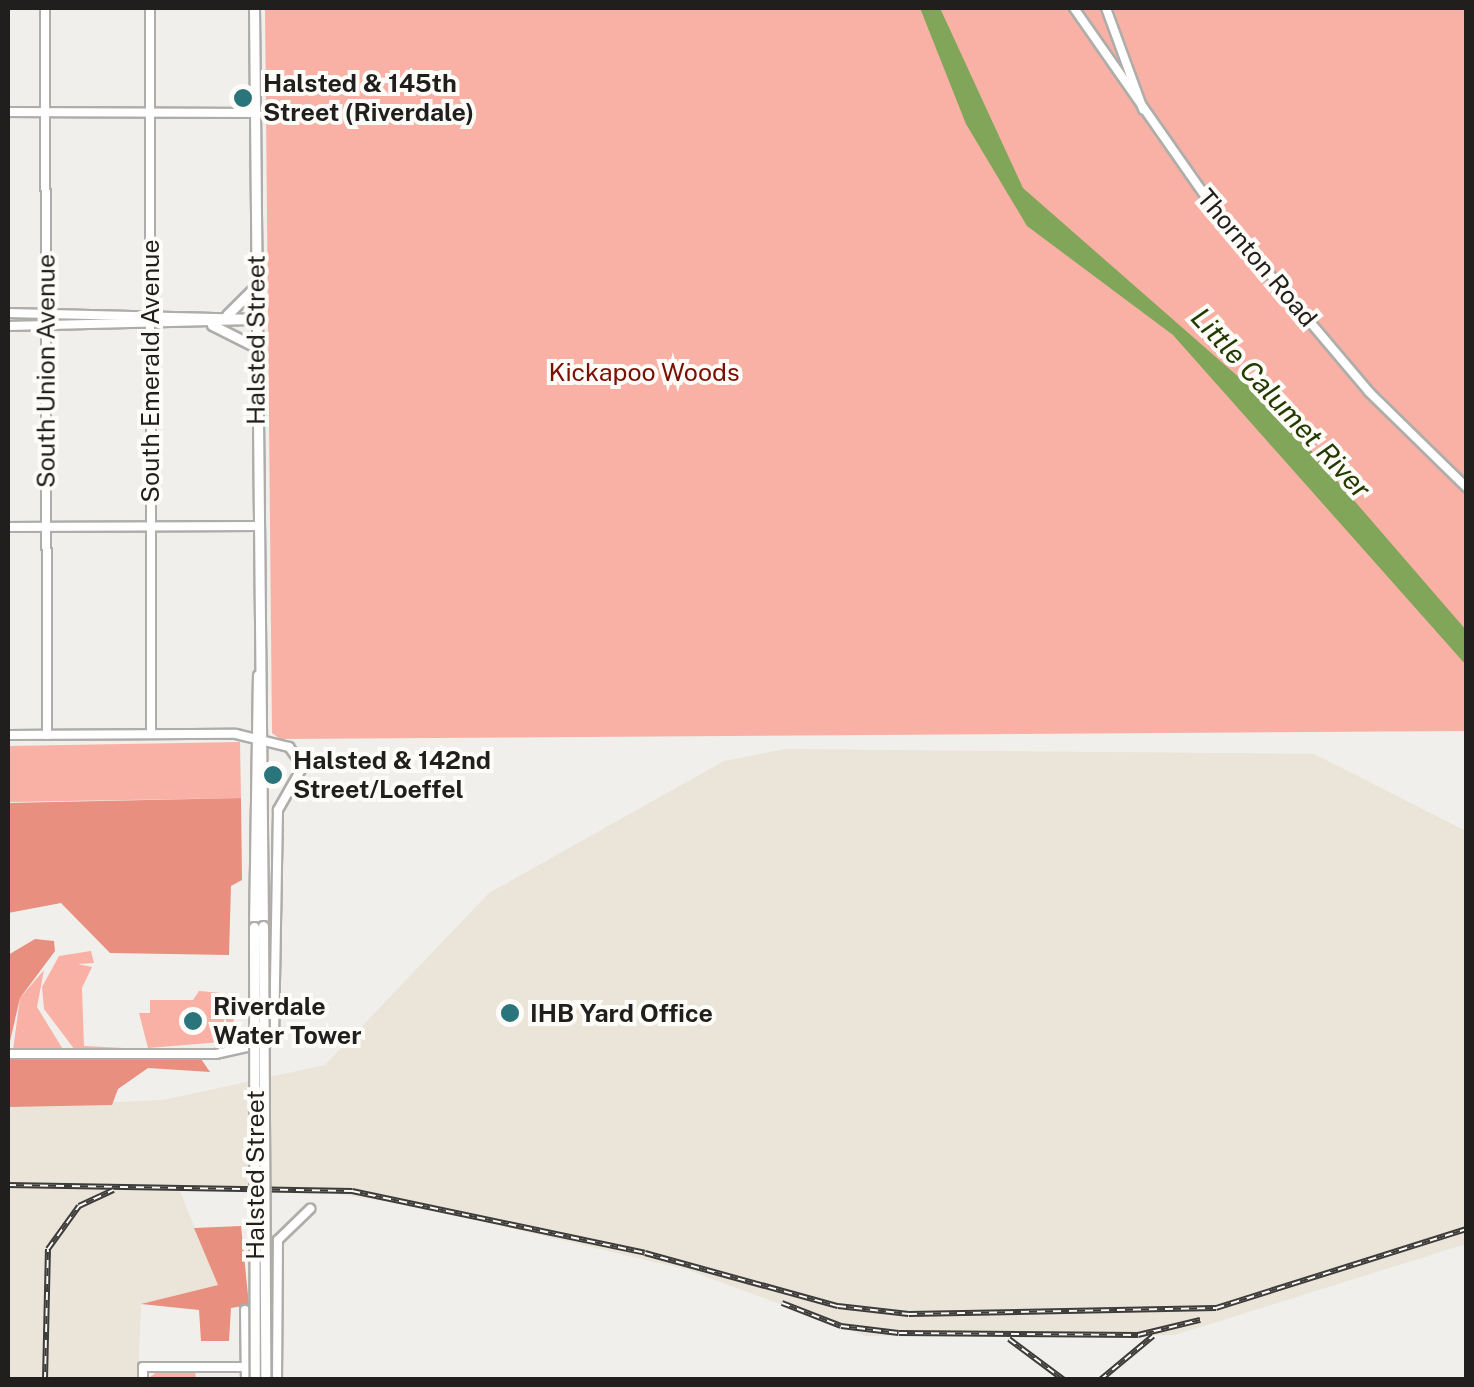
<!DOCTYPE html>
<style>
body{margin:0}
#map{position:relative;width:1474px;height:1387px;overflow:hidden;background:#f1efeb;font-family:"Public Sans",sans-serif}
div>[style]{position:absolute}
[style*='--x']{left:calc(var(--x)*1px);top:calc(var(--y)*1px);width:calc(var(--w)*1px);rotate:calc(var(--a)*1deg)}
.built>*{inset:0;background:#eae4d9}
.green>*{inset:0;background:#f8b1a4;transform-origin:0 0}
.forest>*{inset:0;background:#e88f7f}
.water>*{inset:0;background:#81a65a}
.roads{filter:drop-shadow(2px 0 #afadaa) drop-shadow(-2px 0 #afadaa) drop-shadow(0 2px #afadaa) drop-shadow(0 -2px #afadaa)}
.minor>*{height:8px;margin:-4px;padding:0 4px;transform-origin:4px;border-radius:4px;background:#fff}
.major>*{height:9px;margin:-4.5px;padding:0 4.5px;transform-origin:4.5px;border-radius:4.5px;background:#fff}
.rail>*{height:6px;margin-top:-3px;transform-origin:0;background:repeating-linear-gradient(90deg,#fefcf9 0 8px,#3d3c3a 0 16px);box-sizing:border-box;border-block:2px solid #3d3c3a}
.bridges{filter:drop-shadow(2px 0 #afadaa) drop-shadow(-2px 0 #afadaa) drop-shadow(0 2px #afadaa) drop-shadow(0 -2px #afadaa)}
.major-bridge>*{height:9px;margin:-4.5px;padding:0 4.5px;transform-origin:4.5px;border-radius:4.5px;background:#fff}
.dots>*{width:28px;height:28px;translate:-50% -50%;box-sizing:border-box;border:5px solid #fefcf9;border-radius:50%}
span{translate:-50% -50%;white-space:nowrap;text-align:center;line-height:1.15;-webkit-text-stroke:8px #fefcf9;paint-order:stroke}
.poi-label{font-size:25px;color:#201f1e;font-weight:700}
.left{translate:0 -50%;text-align:left}
.street-label{font-size:25px;color:#201f1e}
.park-label{font-size:25px;color:#7a1003}
.water-label{font-size:28px;color:#233a01;font-style:italic}
.frame{position:absolute;inset:0;border:10px solid #201f1e;pointer-events:none}
</style>
<div id="map">
<div class="built">
<i style="clip-path:polygon(785px 749px,1314px 754px,1466px 831px,1466px 1244px,1175px 1335px,866px 1336px,688px 1270px,412px 1205px,303px 1189px,179px 1189px,218px 1285px,141px 1304px,138px 1379px,8px 1379px,8px 1107px,163px 1100px,325px 1065px,489px 893px,724px 761px)"></i>
</div>
<div class="green">
<i style="clip-path:polygon(265px 8px,1466px 8px,1466px 731px,280px 739px,272px 733px)"></i>
<i style="left:240px;top:742px;width:56px;height:232px;rotate:89deg"></i>
<i style="clip-path:polygon(91px 951px,94px 963px,78px 964px,92px 967px,82px 988px,84px 1046px,124px 1048px,75px 1050px,44px 1009px,42px 987px,59px 956px)"></i>
<i style="clip-path:polygon(44px 970px,37px 1007px,64px 1051px,13px 1050px,20px 998px)"></i>
<i style="clip-path:polygon(199px 991px,233px 994px,234px 1041px,148px 1048px,139px 1013px,150px 1013px,150px 1000px,193px 1000px)"></i>
<i style="clip-path:polygon(195px 1371px,196px 1379px,146px 1380px,161px 1369px)"></i>
</div>
<div class="forest">
<i style="clip-path:polygon(241px 798px,242px 880px,231px 886px,229px 955px,110px 953px,61px 903px,8px 913px,8px 803px)"></i>
<i style="clip-path:polygon(35px 939px,54px 941px,55px 951px,20px 998px,8px 1050px,8px 955px)"></i>
<i style="clip-path:polygon(174px 1056px,201px 1059px,210px 1072px,148px 1068px,118px 1089px,112px 1105px,8px 1107px,8px 1058px)"></i>
<i style="clip-path:polygon(241px 1226px,249px 1305px,231px 1308px,229px 1341px,201px 1341px,199px 1310px,141px 1304px,218px 1285px,194px 1228px)"></i>
</div>
<div class="water">
<i style="clip-path:polygon(920px 8px,940px 8px,1023px 188px,1275px 409px,1466px 630px,1466px 665px,1173px 335px,1027px 226px,966px 124px)"></i>
</div>
<div class="roads">
<div class="minor">
<i style="--x:45;--y:8;--w:727;--a:89.84"></i>
<i style="--x:150;--y:8;--w:726;--a:89.92"></i>
<i style="--x:1074;--y:8;--w:241;--a:55.1"></i>
<i style="--x:1212;--y:206;--w:243;--a:49.8"></i>
<i style="--x:1369;--y:392;--w:136;--a:44.4"></i>
<i style="--x:1106;--y:8;--w:108;--a:69.9"></i>
<i style="--x:8;--y:112;--w:247;--a:0.2"></i>
<i style="--x:8;--y:313;--w:248;--a:1.4"></i>
<i style="--x:8;--y:326;--w:244;--a:-1.4"></i>
<i style="--x:8;--y:527;--w:248;--a:-0.2"></i>
<i style="--x:8;--y:735;--w:228;--a:-0.3"></i>
<i style="--x:236;--y:734;--w:55;--a:13.8"></i>
<i style="--x:289;--y:747;--w:24;--a:54"></i>
<i style="--x:303;--y:766;--w:51;--a:119.6"></i>
<i style="--x:278;--y:810;--w:231;--a:91"></i>
<i style="--x:274;--y:1041;--w:59;--a:167.4"></i>
<i style="--x:216;--y:1054;--w:208;--a:180"></i>
<i style="--x:245;--y:1310;--w:70;--a:89.2"></i>
<i style="--x:143;--y:1380;--w:13;--a:-90"></i>
<i style="--x:143;--y:1367;--w:103;--a:0"></i>
<i style="--x:277;--y:1380;--w:140;--a:-89.6"></i>
<i style="--x:278;--y:1240;--w:45;--a:-44.1"></i>
</div>
<div class="major">
<i style="--x:254;--y:8;--w:918;--a:89.44"></i>
<i style="--x:227;--y:315;--w:38;--a:-45"></i>
<i style="--x:212;--y:325;--w:49;--a:26.6"></i>
<i style="--x:254;--y:927;--w:252;--a:-89.1"></i>
</div>
</div>
<div class="rail">
<i style="--x:8;--y:1185;--w:344;--a:1"></i>
<i style="--x:352;--y:1191;--w:299;--a:11.9"></i>
<i style="--x:645;--y:1253;--w:200;--a:15.4"></i>
<i style="--x:838;--y:1306;--w:71;--a:6.4"></i>
<i style="--x:909;--y:1314;--w:307;--a:-1.1"></i>
<i style="--x:1216;--y:1308;--w:262;--a:-17.5"></i>
<i style="--x:782;--y:1303;--w:63;--a:21.3"></i>
<i style="--x:841;--y:1326;--w:58;--a:6.9"></i>
<i style="--x:899;--y:1333;--w:239;--a:0.5"></i>
<i style="--x:1138;--y:1335;--w:64;--a:-13.6"></i>
<i style="--x:1009;--y:1339;--w:69;--a:36.7"></i>
<i style="--x:45;--y:1380;--w:131;--a:-88.7"></i>
<i style="--x:48;--y:1249;--w:53;--a:-54.2"></i>
<i style="--x:79;--y:1206;--w:38;--a:-25"></i>
<i style="--x:1100;--y:1380;--w:69;--a:-39.7"></i>
</div>
<div class="bridges">
<div class="major-bridge">
<i style="--x:263;--y:926;--w:454;--a:89.7"></i>
<i style="--x:254;--y:927;--w:453;--a:89.9"></i>
</div>
</div>
<div class="dots">
<i style="left:243px;top:98px;background:#2a747b"></i>
<i style="left:273px;top:775px;background:#2a747b"></i>
<i style="left:510px;top:1013px;background:#2a747b"></i>
<i style="left:193px;top:1021px;background:#2a747b"></i>
</div>
<div class="poi-label">
<span class="left" style="left:263px;top:98px">Halsted &amp; 145th<br>Street (Riverdale)</span>
<span class="left" style="left:293px;top:775px">Halsted &amp; 142nd<br>Street/Loeffel</span>
<span class="left" style="left:213px;top:1021px">Riverdale<br>Water Tower</span>
<span class="left" style="left:530px;top:1013px">IHB Yard Office</span>
</div>
<div class="street-label">
<span style="left:1257px;top:258px;rotate:50deg">Thornton Road</span>
<span style="left:256px;top:340px;rotate:-90deg">Halsted Street</span>
<span style="left:46px;top:371px;rotate:-90deg">South Union Avenue</span>
<span style="left:150px;top:371px;rotate:-90deg">South Emerald Avenue</span>
<span style="left:255px;top:1175px;rotate:-90deg">Halsted Street</span>
</div>
<div class="park-label">
<span style="left:644px;top:372px">Kickapoo Woods</span>
</div>
<div class="water-label">
<span style="left:1281px;top:403px;rotate:47deg">Little Calumet River</span>
</div>
<div class="frame"></div>
</div>
